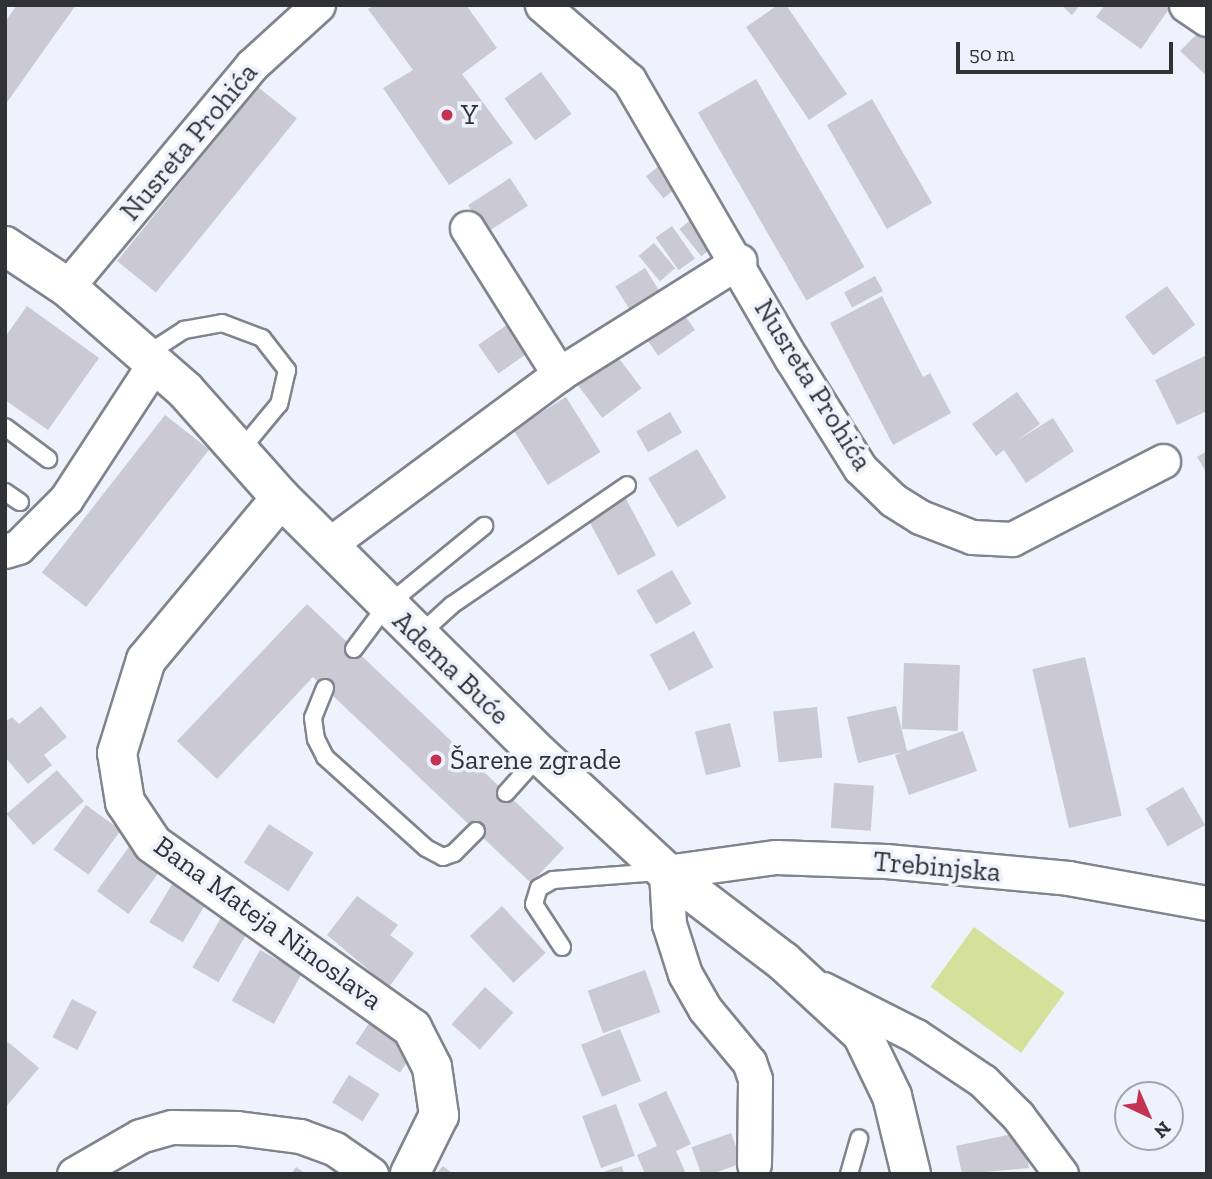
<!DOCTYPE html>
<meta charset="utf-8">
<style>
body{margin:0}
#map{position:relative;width:1212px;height:1179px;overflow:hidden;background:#edf2fc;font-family:"Zilla Slab",serif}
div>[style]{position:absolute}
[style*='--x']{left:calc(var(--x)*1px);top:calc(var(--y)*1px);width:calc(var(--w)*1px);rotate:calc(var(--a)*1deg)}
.green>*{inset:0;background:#d5e19b;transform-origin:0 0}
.building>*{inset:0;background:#cac9d4;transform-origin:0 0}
.roads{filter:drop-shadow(2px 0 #80848d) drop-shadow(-2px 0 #80848d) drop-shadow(0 2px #80848d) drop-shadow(0 -2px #80848d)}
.service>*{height:16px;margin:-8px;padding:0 8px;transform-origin:8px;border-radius:8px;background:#fff}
.minor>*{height:33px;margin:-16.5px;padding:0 16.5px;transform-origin:16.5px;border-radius:16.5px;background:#fff}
.tertiary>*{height:38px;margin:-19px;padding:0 19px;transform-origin:19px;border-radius:19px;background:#fff}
.dots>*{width:19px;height:19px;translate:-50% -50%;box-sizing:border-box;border:4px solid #edf2fc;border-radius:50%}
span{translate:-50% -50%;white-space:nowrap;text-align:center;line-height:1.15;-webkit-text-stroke:7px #edf2fc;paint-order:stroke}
.poi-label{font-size:28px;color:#303236}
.left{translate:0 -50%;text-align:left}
.street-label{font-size:28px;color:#303236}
.frame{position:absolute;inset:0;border:7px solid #303236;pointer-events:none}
.north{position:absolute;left:1114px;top:1081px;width:70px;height:70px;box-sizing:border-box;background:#edf2fc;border:2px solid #a1a5ad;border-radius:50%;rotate:136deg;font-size:19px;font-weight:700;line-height:28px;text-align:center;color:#303236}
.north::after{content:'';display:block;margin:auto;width:24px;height:32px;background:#c43452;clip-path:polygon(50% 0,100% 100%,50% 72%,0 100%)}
.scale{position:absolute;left:956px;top:42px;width:217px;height:32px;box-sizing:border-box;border:4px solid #303236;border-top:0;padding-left:9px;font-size:21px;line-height:24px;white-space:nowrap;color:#303236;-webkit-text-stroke:5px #edf2fc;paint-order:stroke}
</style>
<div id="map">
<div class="green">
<i style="left:974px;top:927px;width:112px;height:74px;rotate:36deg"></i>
</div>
<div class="building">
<i style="clip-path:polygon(17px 5px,76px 5px,5px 105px,5px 22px)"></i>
<i style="clip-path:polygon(375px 5px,466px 5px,497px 48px,462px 74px,513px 143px,449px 185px,383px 88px,413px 70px,368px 9px)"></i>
<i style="clip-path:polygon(778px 5px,786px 5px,847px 94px,809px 120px,746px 27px)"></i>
<i style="clip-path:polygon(1061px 5px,1080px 5px,1072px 15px)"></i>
<i style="clip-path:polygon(1105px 5px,1164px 5px,1169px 9px,1141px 49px,1096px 17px)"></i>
<i style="clip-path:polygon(1207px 24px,1207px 76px,1180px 51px)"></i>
<i style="left:541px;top:72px;width:52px;height:45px;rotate:54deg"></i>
<i style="left:756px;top:79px;width:217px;height:67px;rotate:60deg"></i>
<i style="left:258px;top:87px;width:50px;height:224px;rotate:39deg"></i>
<i style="left:872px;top:99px;width:120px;height:52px;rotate:60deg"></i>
<i style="left:670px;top:157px;width:28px;height:31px;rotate:51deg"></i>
<i style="left:510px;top:178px;width:33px;height:50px;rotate:57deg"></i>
<i style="left:698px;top:214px;width:35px;height:24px;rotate:51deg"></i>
<i style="left:672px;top:226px;width:40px;height:20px;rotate:55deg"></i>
<i style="left:654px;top:243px;width:33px;height:20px;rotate:50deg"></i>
<i style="left:645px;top:268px;width:26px;height:35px;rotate:58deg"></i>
<i style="left:875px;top:276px;width:17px;height:35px;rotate:62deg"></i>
<i style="left:1167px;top:286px;width:48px;height:52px;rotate:54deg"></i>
<i style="clip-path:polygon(882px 296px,923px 377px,930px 373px,951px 413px,893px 445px,830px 323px)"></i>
<i style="clip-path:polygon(27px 306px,99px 358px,48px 430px,5px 400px,5px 337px)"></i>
<i style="left:679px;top:307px;width:28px;height:45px;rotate:55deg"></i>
<i style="left:511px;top:322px;width:35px;height:40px;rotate:55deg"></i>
<i style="left:615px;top:353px;width:44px;height:49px;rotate:53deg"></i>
<i style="clip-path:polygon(1207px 355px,1207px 411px,1177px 425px,1155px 380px)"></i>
<i style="clip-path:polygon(1017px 392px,1040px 424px,1015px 442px,1053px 418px,1074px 451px,1026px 483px,1004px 450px,996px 456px,972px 424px)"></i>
<i style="left:566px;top:397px;width:65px;height:62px;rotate:58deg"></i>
<i style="left:670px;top:412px;width:24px;height:39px;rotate:60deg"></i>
<i style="left:165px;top:415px;width:56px;height:200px;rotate:38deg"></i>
<i style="left:697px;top:449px;width:57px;height:57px;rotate:59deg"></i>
<i style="clip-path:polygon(1207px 451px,1207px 473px,1197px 457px)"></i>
<i style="left:625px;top:497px;width:66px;height:43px;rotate:62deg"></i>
<i style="left:672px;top:570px;width:39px;height:41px;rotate:60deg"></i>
<i style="clip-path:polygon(307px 604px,564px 848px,531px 883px,313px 677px,217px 779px,177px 741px)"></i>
<i style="left:694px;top:631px;width:41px;height:50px;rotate:62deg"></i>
<i style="left:1085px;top:657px;width:163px;height:54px;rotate:77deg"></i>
<i style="left:904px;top:663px;width:56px;height:66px;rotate:2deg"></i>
<i style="clip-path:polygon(41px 706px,67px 737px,44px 755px,52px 765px,28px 784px,5px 757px,5px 722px,12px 717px,19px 724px)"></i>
<i style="clip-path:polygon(896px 706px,907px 751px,963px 731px,977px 771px,909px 795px,895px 755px,903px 752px,858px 763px,847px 717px)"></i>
<i style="left:817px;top:707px;width:51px;height:44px;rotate:84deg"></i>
<i style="left:730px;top:723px;width:45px;height:36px;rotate:76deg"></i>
<i style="left:57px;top:770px;width:41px;height:67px;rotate:49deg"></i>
<i style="left:834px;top:783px;width:40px;height:45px;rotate:4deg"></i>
<i style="left:1183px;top:787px;width:44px;height:43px;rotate:60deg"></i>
<i style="left:86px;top:805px;width:43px;height:55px;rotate:36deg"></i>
<i style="left:269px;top:824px;width:53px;height:46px;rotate:33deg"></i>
<i style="left:134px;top:840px;width:39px;height:63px;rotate:36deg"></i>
<i style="left:174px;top:881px;width:39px;height:48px;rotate:31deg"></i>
<i style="clip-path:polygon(357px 896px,398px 925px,390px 935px,414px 953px,389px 987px,327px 935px)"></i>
<i style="left:502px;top:906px;width:64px;height:44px;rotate:47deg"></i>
<i style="left:221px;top:918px;width:30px;height:57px;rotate:30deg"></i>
<i style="left:260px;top:950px;width:48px;height:58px;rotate:29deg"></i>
<i style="left:645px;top:970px;width:45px;height:61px;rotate:70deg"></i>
<i style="left:485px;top:987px;width:38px;height:50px;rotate:42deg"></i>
<i style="left:72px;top:999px;width:28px;height:43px;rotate:27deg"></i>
<i style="left:373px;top:1017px;width:53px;height:32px;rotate:33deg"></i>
<i style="left:620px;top:1029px;width:56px;height:42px;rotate:68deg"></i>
<i style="clip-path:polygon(8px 1042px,39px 1068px,5px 1108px,5px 1044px)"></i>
<i style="left:349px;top:1075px;width:36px;height:32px;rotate:32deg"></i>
<i style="clip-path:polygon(666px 1091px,691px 1144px,676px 1151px,686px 1174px,645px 1174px,637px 1155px,657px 1146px,638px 1104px)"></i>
<i style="left:616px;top:1104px;width:55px;height:36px;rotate:70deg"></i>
<i style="clip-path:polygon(1022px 1132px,1029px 1168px,962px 1174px,956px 1146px)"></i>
<i style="left:731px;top:1133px;width:32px;height:42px;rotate:70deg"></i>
<i style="clip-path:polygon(443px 1166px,453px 1174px,436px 1174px)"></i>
<i style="clip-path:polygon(622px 1166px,624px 1174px,600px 1174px,600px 1173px)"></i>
<i style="clip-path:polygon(296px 1167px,306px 1174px,291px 1174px)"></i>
</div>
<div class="roads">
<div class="service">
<i style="--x:144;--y:356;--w:48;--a:-33"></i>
<i style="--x:184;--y:330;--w:39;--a:-10"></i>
<i style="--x:222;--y:323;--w:43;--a:20.6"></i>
<i style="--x:262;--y:338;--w:41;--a:52"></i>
<i style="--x:287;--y:370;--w:35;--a:103"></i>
<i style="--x:279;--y:404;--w:61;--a:129.7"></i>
<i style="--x:5;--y:427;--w:54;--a:36.7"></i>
<i style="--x:5;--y:492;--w:18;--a:34"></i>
<i style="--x:418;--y:636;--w:46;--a:-42.4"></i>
<i style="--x:452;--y:605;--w:212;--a:-34.4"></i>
<i style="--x:354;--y:649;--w:54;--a:-53.3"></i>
<i style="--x:386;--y:606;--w:127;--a:-39.2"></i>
<i style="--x:325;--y:688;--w:32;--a:112"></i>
<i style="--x:313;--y:718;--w:21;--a:82"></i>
<i style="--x:316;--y:739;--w:20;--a:63"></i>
<i style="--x:325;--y:757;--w:136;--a:42"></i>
<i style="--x:426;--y:848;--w:19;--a:28"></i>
<i style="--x:443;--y:857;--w:12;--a:-20"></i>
<i style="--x:454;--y:853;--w:31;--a:-45"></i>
<i style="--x:506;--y:793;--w:51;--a:-48.2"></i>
<i style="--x:562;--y:947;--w:51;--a:-123.1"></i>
<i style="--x:534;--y:904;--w:17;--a:-73"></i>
<i style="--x:539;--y:888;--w:16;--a:-30"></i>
<i style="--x:553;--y:880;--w:106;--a:-4.3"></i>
<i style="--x:849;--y:1174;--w:37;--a:-74"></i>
</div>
<div class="minor">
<i style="--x:542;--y:5;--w:115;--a:40.8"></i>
<i style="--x:629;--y:80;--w:322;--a:59.8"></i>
<i style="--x:791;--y:358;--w:130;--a:57.9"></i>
<i style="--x:860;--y:468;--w:46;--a:44.1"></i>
<i style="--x:893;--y:500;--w:32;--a:32"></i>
<i style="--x:920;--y:517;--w:56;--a:21"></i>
<i style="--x:972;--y:537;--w:40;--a:2.9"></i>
<i style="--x:1012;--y:539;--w:170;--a:-27.3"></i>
<i style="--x:1186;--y:5;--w:25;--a:34"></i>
<i style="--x:467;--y:228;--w:173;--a:57.8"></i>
<i style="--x:67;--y:287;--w:289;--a:-50.2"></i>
<i style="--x:252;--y:65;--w:89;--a:-42.3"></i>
<i style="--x:331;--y:543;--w:284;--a:-36.5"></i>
<i style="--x:559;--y:374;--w:213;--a:-32.1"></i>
<i style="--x:5;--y:551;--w:14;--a:-17"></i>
<i style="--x:18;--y:547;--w:68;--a:-45"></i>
<i style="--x:66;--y:499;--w:161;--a:-56.9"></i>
<i style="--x:823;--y:989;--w:104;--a:26.8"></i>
<i style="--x:916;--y:1036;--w:81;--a:33.9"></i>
<i style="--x:983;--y:1081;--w:49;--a:45"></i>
<i style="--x:1018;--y:1116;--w:72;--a:53.4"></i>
<i style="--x:754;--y:1164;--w:85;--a:-89.3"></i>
<i style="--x:755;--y:1079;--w:18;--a:-109"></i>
<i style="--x:749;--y:1062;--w:69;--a:-129.7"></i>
<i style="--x:705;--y:1009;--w:40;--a:-119.7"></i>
<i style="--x:685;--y:974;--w:52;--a:-107.7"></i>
<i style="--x:669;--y:924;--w:52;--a:-93.3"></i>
<i style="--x:666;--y:872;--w:111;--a:-7.8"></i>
<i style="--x:776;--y:857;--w:110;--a:2.1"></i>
<i style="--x:886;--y:861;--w:183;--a:5.3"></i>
<i style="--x:1068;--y:878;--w:141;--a:10.2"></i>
<i style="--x:74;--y:1174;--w:76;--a:-29.9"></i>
<i style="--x:140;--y:1136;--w:33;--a:-16"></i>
<i style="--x:172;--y:1127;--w:65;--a:0.9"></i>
<i style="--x:237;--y:1128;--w:64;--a:7.2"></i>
<i style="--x:300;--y:1136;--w:37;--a:20"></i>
<i style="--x:335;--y:1149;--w:44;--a:34.8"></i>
</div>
<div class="tertiary">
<i style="--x:5;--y:246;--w:74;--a:33.5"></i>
<i style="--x:67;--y:287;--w:157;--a:41.1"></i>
<i style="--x:185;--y:390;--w:144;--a:48.4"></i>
<i style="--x:281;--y:498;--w:365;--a:44.8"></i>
<i style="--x:540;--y:755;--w:172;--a:42.9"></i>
<i style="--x:666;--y:872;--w:147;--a:37.3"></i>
<i style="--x:783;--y:961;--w:108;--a:42.7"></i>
<i style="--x:862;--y:1034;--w:69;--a:64.2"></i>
<i style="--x:892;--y:1096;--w:80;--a:76.3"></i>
<i style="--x:281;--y:498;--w:211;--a:129.8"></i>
<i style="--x:146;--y:660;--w:97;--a:107.3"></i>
<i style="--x:117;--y:753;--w:50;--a:80.7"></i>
<i style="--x:125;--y:802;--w:50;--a:56.3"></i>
<i style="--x:153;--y:844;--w:318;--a:35.4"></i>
<i style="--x:412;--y:1028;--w:44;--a:62.9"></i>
<i style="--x:432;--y:1067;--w:49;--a:81.7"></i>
<i style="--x:439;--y:1115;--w:66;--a:116.2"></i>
</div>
</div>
<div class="dots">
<i style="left:447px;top:115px;background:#c43452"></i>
<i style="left:436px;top:760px;background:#c43452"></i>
</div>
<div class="poi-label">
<span class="left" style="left:461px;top:115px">Y</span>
<span class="left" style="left:450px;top:760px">Šarene zgrade</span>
</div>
<div class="street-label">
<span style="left:189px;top:142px;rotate:-50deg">Nusreta Prohića</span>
<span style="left:813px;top:385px;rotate:58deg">Nusreta Prohića</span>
<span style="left:451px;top:668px;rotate:44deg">Adema Buće</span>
<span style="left:937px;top:867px;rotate:5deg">Trebinjska</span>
<span style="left:268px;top:923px;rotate:36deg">Bana Mateja Ninoslava</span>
</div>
<div class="frame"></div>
<div class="north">N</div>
<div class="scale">50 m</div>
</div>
